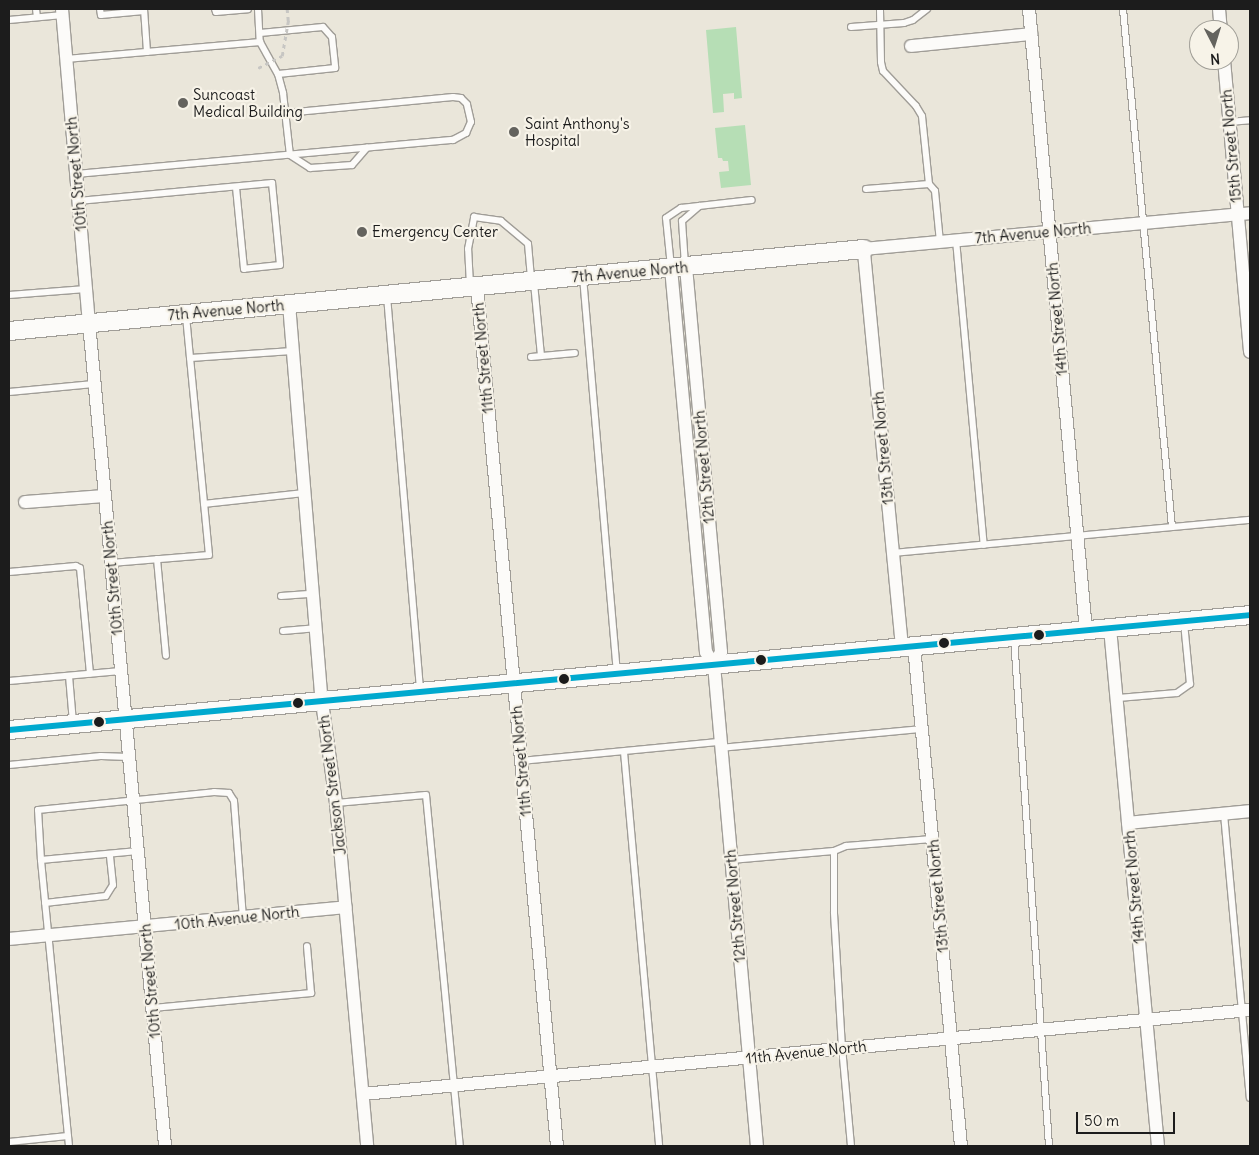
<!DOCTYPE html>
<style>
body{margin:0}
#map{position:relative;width:1259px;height:1155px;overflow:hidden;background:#eae6da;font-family:Delius,sans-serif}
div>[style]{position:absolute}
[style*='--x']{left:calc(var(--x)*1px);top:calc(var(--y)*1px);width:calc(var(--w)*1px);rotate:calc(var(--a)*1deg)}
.green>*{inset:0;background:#b6deb5}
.roads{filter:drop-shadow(1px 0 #a09d97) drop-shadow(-1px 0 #a09d97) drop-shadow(0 1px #a09d97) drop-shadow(0 -1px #a09d97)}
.lane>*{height:6px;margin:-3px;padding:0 3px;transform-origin:3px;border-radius:3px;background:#fcfbf9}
.street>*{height:12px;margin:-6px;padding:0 6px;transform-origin:6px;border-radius:6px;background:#fcfbf9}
.secondary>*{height:18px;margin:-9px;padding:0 9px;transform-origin:9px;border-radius:9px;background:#fcfbf9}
.path-bridge>*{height:2.5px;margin-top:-1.25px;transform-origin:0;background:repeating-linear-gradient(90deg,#c7c6c3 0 4px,transparent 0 8px)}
.bus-1>*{height:6px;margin:-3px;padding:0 3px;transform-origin:3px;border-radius:3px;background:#00a9ce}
.dots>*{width:14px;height:14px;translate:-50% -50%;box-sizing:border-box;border:2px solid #f7f3e8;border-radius:50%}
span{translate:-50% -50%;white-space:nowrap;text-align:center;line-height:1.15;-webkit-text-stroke:4.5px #f7f3e8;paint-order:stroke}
.poi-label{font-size:15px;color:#1c1c1c}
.left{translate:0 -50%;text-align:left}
.street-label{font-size:15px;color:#1c1c1c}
.frame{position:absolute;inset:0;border:10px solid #1c1c1c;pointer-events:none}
.north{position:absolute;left:1189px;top:20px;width:50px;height:50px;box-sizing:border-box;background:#f7f3e8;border:1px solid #9f9d96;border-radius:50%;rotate:175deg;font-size:14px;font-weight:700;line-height:20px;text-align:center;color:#1c1c1c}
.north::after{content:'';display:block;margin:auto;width:18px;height:22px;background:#64635e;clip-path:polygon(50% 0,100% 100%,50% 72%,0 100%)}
.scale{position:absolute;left:1076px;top:1112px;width:99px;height:22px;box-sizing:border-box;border:2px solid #1c1c1c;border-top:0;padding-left:6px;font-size:15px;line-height:18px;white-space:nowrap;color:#1c1c1c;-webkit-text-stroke:4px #f7f3e8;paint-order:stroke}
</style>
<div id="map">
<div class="green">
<i style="clip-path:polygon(736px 27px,742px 98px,734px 99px,734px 93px,723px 94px,724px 112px,713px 113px,706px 30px)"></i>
<i style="clip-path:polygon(745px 125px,751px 185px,721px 188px,719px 172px,729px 171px,728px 161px,723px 161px,722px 158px,718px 158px,715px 128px)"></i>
</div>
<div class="roads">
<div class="lane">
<i style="--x:36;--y:9;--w:8;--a:83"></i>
<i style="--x:100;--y:9;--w:6;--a:81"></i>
<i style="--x:101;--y:15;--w:43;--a:-5.3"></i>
<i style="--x:144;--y:9;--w:43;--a:86"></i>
<i style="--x:215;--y:9;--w:3;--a:72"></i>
<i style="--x:216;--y:12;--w:32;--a:-5"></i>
<i style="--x:258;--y:9;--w:33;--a:87"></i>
<i style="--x:260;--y:42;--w:37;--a:61"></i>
<i style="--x:278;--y:74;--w:20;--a:75"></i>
<i style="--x:283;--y:93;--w:62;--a:83.6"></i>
<i style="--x:1123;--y:9;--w:520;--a:84.6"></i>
<i style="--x:9;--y:20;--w:54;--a:-5.3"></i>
<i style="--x:851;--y:27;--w:53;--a:-4.3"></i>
<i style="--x:904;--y:23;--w:9;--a:-18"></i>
<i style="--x:913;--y:20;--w:18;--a:-38"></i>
<i style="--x:260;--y:33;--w:63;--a:-5.4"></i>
<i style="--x:323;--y:27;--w:13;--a:48"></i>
<i style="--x:332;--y:37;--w:31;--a:84"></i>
<i style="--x:335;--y:68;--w:57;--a:174"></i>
<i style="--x:66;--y:59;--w:195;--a:-5"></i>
<i style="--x:1229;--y:122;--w:21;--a:-5"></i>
<i style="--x:290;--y:155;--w:24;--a:33"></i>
<i style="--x:310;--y:168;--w:42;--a:-4.1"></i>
<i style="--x:352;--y:165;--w:23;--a:-49"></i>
<i style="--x:76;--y:174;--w:379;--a:-5.2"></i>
<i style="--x:453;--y:140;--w:15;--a:-28"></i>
<i style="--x:466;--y:133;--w:12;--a:-66"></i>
<i style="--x:471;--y:122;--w:18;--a:-103"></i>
<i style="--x:467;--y:104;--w:8;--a:-135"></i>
<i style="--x:461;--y:98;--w:8;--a:-173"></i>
<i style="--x:453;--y:97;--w:168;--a:174.5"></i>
<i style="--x:929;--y:184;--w:9;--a:49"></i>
<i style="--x:935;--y:191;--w:51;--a:84.4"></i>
<i style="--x:866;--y:189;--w:63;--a:-4.5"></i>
<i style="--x:929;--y:184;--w:68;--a:-95.9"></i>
<i style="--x:922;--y:116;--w:12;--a:-121"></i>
<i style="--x:916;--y:106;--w:48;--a:-133.3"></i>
<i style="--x:883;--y:71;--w:9;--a:-103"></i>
<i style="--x:881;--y:62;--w:53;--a:-91.1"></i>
<i style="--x:78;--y:201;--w:195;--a:-5.3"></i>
<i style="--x:272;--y:183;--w:82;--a:84.4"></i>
<i style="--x:280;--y:265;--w:36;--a:174"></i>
<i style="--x:244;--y:269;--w:82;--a:-95.6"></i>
<i style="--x:956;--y:240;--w:306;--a:84.8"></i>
<i style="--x:685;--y:265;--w:44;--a:-93.9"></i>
<i style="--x:682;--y:221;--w:23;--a:-41"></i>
<i style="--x:671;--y:267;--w:49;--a:-95.8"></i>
<i style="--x:666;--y:218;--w:18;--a:-34"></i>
<i style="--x:681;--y:208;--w:71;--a:-6.4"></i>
<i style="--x:583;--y:277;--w:396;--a:85.1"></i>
<i style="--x:534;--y:283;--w:73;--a:84.5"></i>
<i style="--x:470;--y:285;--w:36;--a:-93"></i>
<i style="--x:468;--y:249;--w:33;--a:-79"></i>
<i style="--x:474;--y:217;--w:27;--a:8"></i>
<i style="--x:501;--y:221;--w:35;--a:40"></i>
<i style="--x:528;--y:244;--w:36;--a:85"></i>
<i style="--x:9;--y:295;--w:77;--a:-4.5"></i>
<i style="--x:387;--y:296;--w:395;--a:85.2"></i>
<i style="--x:531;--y:357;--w:44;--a:-5.2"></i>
<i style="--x:190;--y:358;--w:103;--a:-3.9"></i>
<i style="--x:9;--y:392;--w:85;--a:-5.4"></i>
<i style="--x:204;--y:504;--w:100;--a:-6.3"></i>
<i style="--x:893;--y:553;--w:359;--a:-5.3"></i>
<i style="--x:157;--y:559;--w:97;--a:84.7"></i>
<i style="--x:111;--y:563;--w:98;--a:-4.7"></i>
<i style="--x:209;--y:555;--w:241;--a:-95.5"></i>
<i style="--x:9;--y:572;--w:67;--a:-5.1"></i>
<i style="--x:76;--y:566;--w:4;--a:27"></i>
<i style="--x:80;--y:568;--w:106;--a:84.6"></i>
<i style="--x:281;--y:596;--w:31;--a:-4"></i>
<i style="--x:283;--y:631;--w:32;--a:-5"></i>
<i style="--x:1014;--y:638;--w:509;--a:86.06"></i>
<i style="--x:69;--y:676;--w:47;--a:85.1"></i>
<i style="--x:9;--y:681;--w:112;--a:-5.1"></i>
<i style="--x:1118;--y:698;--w:59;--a:-4.8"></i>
<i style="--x:1177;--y:693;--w:16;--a:-35"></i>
<i style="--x:1190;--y:684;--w:61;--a:-95.6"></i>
<i style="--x:720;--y:748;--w:203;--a:-5.4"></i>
<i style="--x:624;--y:752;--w:396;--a:84.9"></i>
<i style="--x:521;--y:761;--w:200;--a:-5.5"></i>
<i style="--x:9;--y:765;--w:92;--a:-5.6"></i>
<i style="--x:101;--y:756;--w:28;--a:2"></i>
<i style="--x:336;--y:803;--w:90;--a:-5.1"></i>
<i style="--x:426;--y:795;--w:353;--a:84.5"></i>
<i style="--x:1224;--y:814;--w:285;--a:84.8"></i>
<i style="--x:41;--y:860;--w:50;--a:-93.4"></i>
<i style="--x:38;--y:810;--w:177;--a:-5.8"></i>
<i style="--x:214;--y:792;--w:15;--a:4"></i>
<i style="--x:229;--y:793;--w:9;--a:58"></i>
<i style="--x:234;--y:801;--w:116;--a:85.6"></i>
<i style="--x:731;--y:860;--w:103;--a:-5"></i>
<i style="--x:45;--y:903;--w:61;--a:-6.5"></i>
<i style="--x:106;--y:896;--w:13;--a:-58"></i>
<i style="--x:113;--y:885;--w:31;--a:-96"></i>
<i style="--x:153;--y:1008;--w:159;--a:-5.4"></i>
<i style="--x:311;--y:993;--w:47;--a:-94.9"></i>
<i style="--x:9;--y:1142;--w:59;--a:-5.8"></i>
<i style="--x:69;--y:1146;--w:287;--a:-95.6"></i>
<i style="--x:41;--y:860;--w:97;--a:-5.3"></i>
<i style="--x:851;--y:1146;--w:98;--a:-95.2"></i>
<i style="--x:842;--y:1048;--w:136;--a:-93.4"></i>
<i style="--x:834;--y:912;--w:61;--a:-90"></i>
<i style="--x:834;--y:851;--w:13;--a:-23"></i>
<i style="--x:846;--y:846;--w:86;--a:-4.7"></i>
</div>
<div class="street">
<i style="--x:62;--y:9;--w:315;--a:85.1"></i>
<i style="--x:89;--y:323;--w:827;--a:84.72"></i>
<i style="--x:1029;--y:9;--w:624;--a:84.76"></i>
<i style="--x:1219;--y:9;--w:21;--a:85"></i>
<i style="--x:911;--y:46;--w:121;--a:-5.7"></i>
<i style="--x:1224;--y:60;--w:293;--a:84.9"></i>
<i style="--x:686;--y:267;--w:387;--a:84.8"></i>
<i style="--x:721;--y:652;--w:15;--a:118"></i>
<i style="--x:671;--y:268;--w:386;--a:84.8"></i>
<i style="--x:706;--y:652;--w:15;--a:58"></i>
<i style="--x:714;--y:665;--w:483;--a:84.9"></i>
<i style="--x:477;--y:287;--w:863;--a:84.68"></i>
<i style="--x:289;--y:304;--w:399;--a:85.3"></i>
<i style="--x:322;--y:702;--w:102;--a:82.1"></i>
<i style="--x:336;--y:803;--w:344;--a:84.8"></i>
<i style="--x:25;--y:502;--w:80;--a:-4.3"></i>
<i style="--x:1110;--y:628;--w:520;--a:84.71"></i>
<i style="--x:914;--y:646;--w:502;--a:84.63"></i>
<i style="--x:902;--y:647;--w:400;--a:-95.5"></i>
<i style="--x:864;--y:249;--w:388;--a:-5.3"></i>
<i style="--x:1128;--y:823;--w:123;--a:-5.6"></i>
<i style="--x:9;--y:939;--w:338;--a:-5.4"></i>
<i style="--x:363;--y:1094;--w:891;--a:-5.41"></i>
</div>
<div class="secondary">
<i style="--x:9;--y:331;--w:859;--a:-5.48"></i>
<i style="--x:9;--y:730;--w:1246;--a:-5.29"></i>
</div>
</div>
<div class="path-bridge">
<i style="--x:258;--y:68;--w:27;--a:-27"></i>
<i style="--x:282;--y:56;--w:36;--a:-80"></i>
<i style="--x:288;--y:21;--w:12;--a:-95"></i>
</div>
<div class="bus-1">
<i style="--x:9;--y:730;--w:1246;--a:-5.29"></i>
</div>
<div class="dots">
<i style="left:183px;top:103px;background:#64635e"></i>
<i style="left:514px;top:132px;background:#64635e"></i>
<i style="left:362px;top:232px;background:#64635e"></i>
<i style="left:1039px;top:635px;background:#1c1c1c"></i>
<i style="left:944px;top:643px;background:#1c1c1c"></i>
<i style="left:761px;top:660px;background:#1c1c1c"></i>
<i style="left:564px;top:679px;background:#1c1c1c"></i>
<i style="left:298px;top:703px;background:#1c1c1c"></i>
<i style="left:99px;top:722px;background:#1c1c1c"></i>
</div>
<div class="poi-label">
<span class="left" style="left:193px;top:103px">Suncoast<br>Medical Building</span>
<span class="left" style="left:525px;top:132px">Saint Anthony's<br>Hospital</span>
<span class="left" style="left:372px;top:232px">Emergency Center</span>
</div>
<div class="street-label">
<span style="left:1231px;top:146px;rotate:-95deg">15th Street North</span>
<span style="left:76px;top:174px;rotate:-95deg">10th Street North</span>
<span style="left:1033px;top:233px;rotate:-5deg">7th Avenue North</span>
<span style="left:630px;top:272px;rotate:-5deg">7th Avenue North</span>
<span style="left:226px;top:310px;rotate:-5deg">7th Avenue North</span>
<span style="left:1057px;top:319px;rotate:-95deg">14th Street North</span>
<span style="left:483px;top:358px;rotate:-95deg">11th Street North</span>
<span style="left:883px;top:448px;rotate:-95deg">13th Street North</span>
<span style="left:704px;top:467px;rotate:-95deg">12th Street North</span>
<span style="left:112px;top:578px;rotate:-95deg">10th Street North</span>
<span style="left:521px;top:761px;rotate:-95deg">11th Street North</span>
<span style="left:332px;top:785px;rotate:-97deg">Jackson Street North</span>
<span style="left:1134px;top:887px;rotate:-95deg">14th Street North</span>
<span style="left:938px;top:896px;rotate:-95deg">13th Street North</span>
<span style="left:735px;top:906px;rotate:-95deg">12th Street North</span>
<span style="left:237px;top:918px;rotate:-6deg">10th Avenue North</span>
<span style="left:150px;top:981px;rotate:-95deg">10th Street North</span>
<span style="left:806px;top:1052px;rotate:-6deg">11th Avenue North</span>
</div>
<div class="frame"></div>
<div class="north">N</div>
<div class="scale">50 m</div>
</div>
